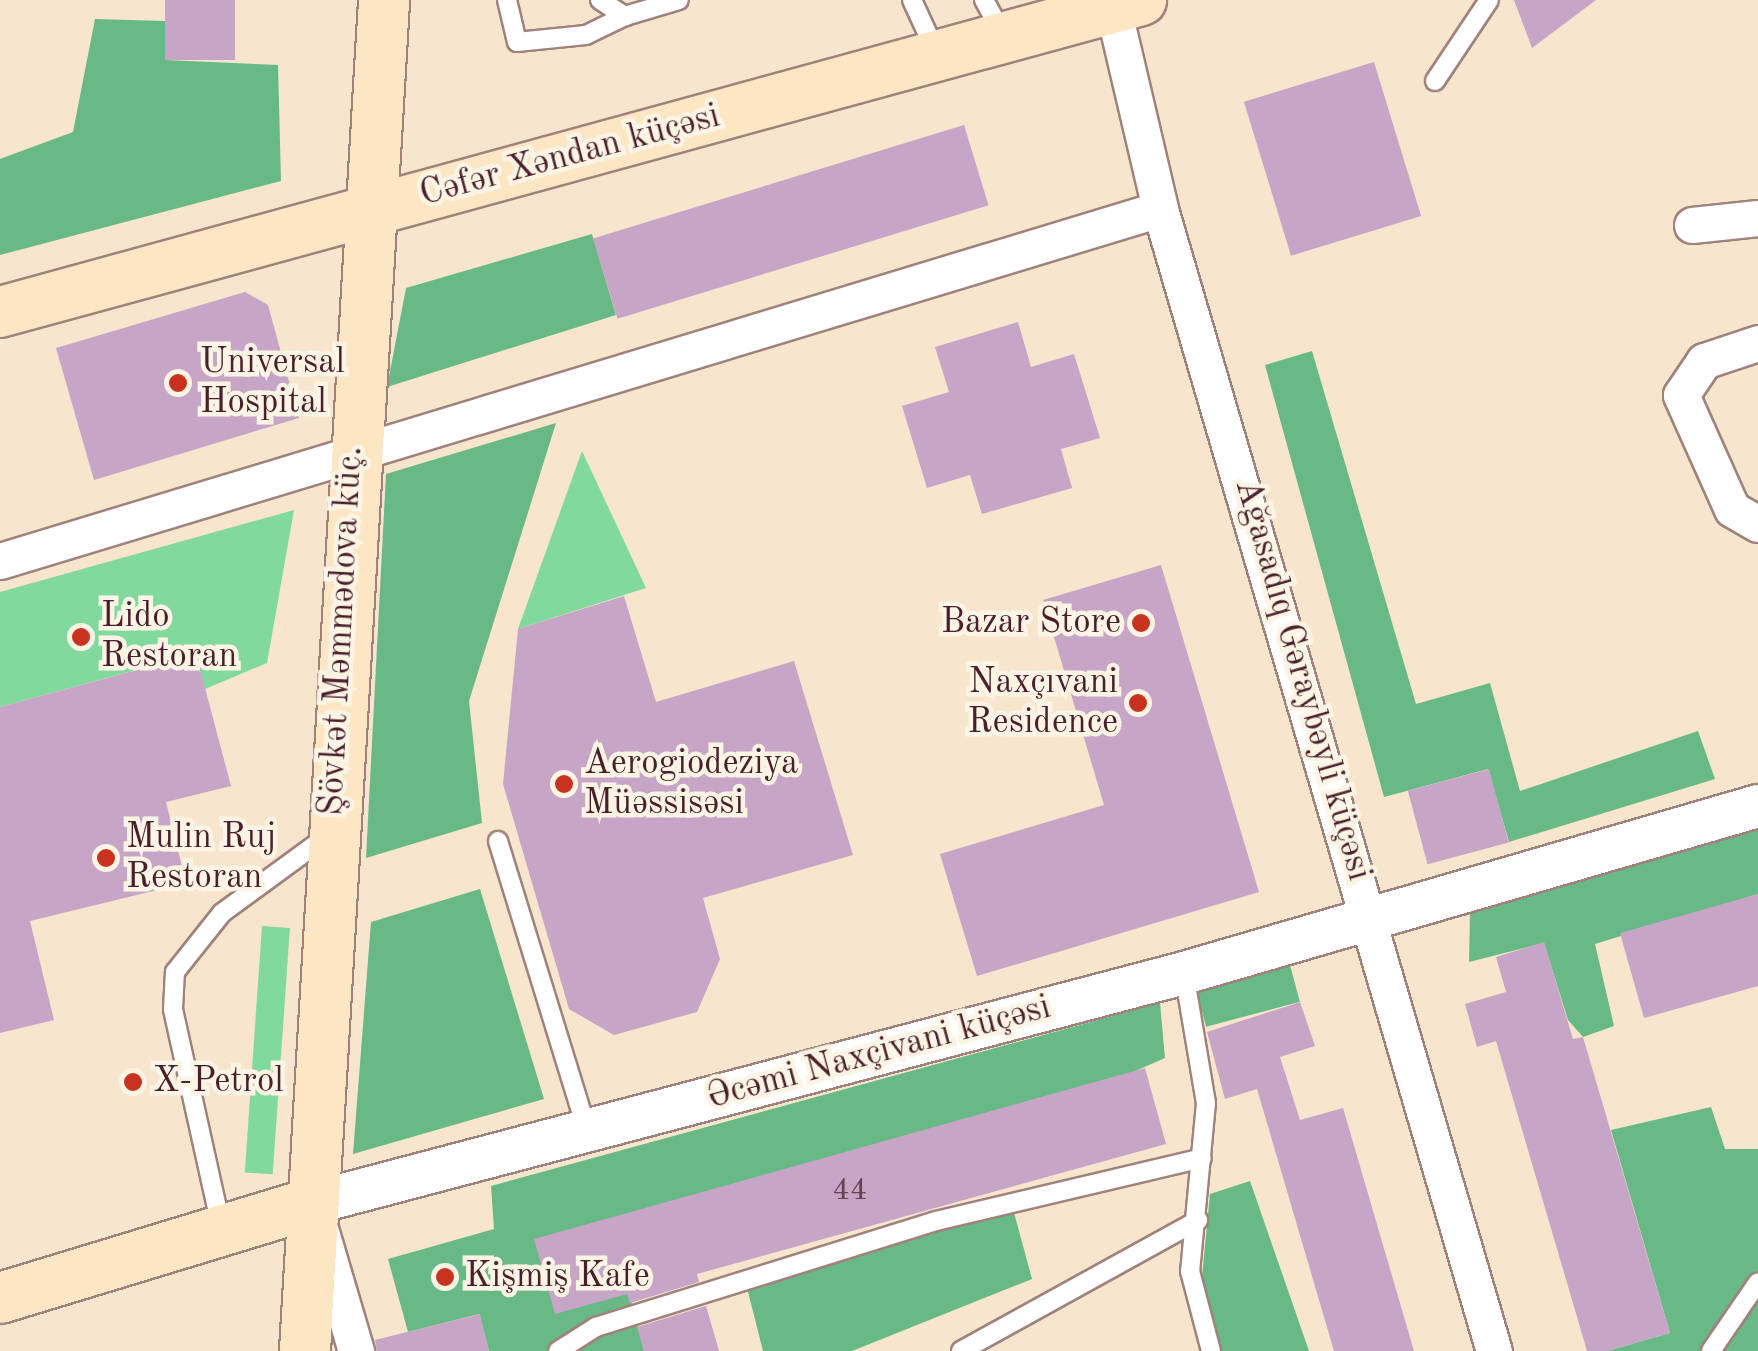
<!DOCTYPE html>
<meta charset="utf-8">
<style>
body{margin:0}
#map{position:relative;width:1758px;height:1351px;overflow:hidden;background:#f7e5cd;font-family:"Old Standard TT",serif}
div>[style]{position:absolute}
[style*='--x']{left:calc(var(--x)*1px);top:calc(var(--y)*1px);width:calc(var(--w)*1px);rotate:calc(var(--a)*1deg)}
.green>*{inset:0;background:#81d99e;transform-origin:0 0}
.forest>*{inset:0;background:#68b985;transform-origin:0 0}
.building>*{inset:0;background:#c6a5c7;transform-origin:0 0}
.roads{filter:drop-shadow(2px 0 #a0827c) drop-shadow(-2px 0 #a0827c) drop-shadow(0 2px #a0827c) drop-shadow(0 -2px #a0827c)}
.service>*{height:18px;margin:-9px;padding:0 9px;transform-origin:9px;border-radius:9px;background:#fff}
.minor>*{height:35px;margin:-17.5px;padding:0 17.5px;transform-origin:17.5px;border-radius:17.5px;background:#fff}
.tertiary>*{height:42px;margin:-21px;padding:0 21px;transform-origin:21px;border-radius:21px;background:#fff}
.secondary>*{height:50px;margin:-25px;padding:0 25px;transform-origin:25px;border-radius:25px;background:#fce6c4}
.dots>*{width:28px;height:28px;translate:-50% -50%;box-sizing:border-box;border:5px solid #fcf5e5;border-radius:50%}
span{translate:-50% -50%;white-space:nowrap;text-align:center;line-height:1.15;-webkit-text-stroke:9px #fcf5e5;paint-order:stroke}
.number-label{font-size:30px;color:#694052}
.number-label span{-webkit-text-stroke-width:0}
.street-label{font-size:35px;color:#4a1f2b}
.poi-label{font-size:35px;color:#4a1f2b}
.left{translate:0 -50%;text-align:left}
.right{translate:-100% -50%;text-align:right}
</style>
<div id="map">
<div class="green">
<i style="clip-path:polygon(582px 451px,646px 588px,518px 629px)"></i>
<i style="clip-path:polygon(294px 510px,267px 663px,205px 689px,195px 654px,0 707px,0 592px)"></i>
<i style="left:262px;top:926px;width:28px;height:247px;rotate:4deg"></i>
</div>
<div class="forest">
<i style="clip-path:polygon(95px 19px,165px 21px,165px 60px,278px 65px,281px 181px,0 255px,0 159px,73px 132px)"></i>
<i style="clip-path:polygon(592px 234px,616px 315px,387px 387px,406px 288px)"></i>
<i style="clip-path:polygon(1312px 351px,1416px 704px,1490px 683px,1520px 791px,1698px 731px,1715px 779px,1509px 842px,1488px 769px,1384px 797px,1265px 365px)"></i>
<i style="clip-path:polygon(556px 423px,469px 701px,482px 823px,366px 858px,386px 474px)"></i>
<i style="clip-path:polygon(1758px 828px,1758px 894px,1595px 944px,1614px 1026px,1583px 1037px,1568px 1020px,1544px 943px,1469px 962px,1470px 911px)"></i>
<i style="clip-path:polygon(480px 889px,544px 1099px,353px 1154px,371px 922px)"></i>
<i style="left:1290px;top:965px;width:38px;height:97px;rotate:75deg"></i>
<i style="clip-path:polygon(1160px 1003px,1165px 1058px,629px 1293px,644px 1351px,489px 1351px,479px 1314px,408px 1332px,388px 1259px,494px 1229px,491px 1186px)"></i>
<i style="clip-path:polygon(1711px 1107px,1725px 1149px,1758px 1149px,1758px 1351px,1607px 1351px,1670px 1333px,1611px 1130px)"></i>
<i style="clip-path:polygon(1250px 1181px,1309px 1351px,1217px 1351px,1202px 1277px,1210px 1194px)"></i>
<i style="clip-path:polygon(1013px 1209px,1032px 1279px,852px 1351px,763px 1351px,746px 1284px)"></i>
</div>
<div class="building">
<i style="left:165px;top:0;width:70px;height:60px"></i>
<i style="clip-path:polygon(1514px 0,1596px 0,1532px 48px)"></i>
<i style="left:1374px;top:62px;width:161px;height:136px;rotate:73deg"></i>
<i style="left:964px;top:125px;width:84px;height:388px;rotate:73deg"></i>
<i style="clip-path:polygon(245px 292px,268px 305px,299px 418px,94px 480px,56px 348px)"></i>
<i style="clip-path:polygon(1018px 322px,1031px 367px,1074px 354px,1100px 438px,1061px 449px,1072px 488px,982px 514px,970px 475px,927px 488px,902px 406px,949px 392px,935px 347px)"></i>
<i style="clip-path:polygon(1161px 565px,1259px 892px,977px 976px,940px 854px,1104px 805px,1043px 600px)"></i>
<i style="clip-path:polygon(624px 596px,656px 702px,794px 661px,853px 855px,703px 898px,720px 959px,697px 1012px,614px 1035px,569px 1009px,503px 784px,518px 629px)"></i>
<i style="clip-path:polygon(196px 654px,231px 786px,166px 802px,186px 883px,30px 921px,54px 1020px,0 1033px,0 707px)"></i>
<i style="left:1489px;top:769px;width:76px;height:84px;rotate:75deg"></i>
<i style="clip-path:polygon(1758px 894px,1758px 986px,1644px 1018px,1620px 933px)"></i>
<i style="clip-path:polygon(1544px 942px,1573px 1039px,1583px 1037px,1670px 1333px,1607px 1351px,1587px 1351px,1496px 1041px,1477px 1047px,1465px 1004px,1506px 992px,1496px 957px)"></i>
<i style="clip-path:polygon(1300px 1002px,1315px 1046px,1280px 1057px,1300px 1120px,1343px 1108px,1414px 1351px,1334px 1351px,1257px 1089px,1225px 1099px,1207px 1032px)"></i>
<i style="clip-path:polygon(1145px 1068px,1166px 1144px,697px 1274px,699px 1282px,630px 1303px,627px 1294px,555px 1314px,534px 1239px)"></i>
<i style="clip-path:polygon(706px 1306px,719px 1351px,644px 1351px,637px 1327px)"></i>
<i style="clip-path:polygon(480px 1314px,489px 1351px,377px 1351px,375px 1340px)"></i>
</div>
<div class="roads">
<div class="service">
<i style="--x:507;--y:0;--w:43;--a:76.6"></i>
<i style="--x:517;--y:42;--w:69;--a:-5.8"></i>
<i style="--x:586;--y:35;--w:43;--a:-26"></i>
<i style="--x:600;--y:0;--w:30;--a:33"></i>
<i style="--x:625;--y:16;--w:56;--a:-16.5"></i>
<i style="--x:912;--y:0;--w:60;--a:65.2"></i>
<i style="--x:984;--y:0;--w:39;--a:61"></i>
<i style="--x:1435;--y:81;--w:97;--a:-56.3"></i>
<i style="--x:498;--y:841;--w:302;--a:72.9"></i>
<i style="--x:1184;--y:973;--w:132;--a:80.4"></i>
<i style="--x:1206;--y:1103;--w:169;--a:95.4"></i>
<i style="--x:1190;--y:1271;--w:83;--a:75.3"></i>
<i style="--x:221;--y:1226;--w:222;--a:-102.5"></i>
<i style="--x:173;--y:1009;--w:37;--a:-87"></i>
<i style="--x:175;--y:972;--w:75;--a:-51.5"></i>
<i style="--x:222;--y:913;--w:129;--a:-36.2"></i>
<i style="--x:558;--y:1351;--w:45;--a:-32.3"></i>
<i style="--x:596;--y:1327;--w:356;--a:-17.3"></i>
<i style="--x:936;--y:1221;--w:273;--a:-13.3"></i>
<i style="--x:961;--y:1351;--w:271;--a:-28.9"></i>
<i style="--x:1711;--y:1351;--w:83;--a:-55.7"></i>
</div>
<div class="minor">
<i style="--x:1113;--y:8;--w:206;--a:76.8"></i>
<i style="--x:1160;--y:209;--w:1190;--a:73.7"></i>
<i style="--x:1692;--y:225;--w:66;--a:-6.1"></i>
<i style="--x:1758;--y:343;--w:57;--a:161.6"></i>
<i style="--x:1704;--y:361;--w:41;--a:124.1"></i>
<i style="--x:1681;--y:395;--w:125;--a:65.9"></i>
<i style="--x:1732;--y:509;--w:30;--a:30"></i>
<i style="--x:0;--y:561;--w:1212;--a:-16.88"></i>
<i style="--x:321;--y:1232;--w:124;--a:73.6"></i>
</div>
<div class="tertiary">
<i style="--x:313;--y:1203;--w:901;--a:-14.79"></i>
<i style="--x:1184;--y:973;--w:598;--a:-16.22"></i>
</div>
<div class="secondary">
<i style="--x:0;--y:312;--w:1183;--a:-15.29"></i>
<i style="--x:0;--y:1298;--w:327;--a:-16.9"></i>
<i style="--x:305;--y:1351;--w:1353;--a:-86.65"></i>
</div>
</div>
<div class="dots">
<i style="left:178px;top:383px;background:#c8321e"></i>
<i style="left:1141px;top:623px;background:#c8321e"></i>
<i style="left:81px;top:637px;background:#c8321e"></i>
<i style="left:1138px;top:703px;background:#c8321e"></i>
<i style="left:564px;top:784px;background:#c8321e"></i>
<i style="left:106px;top:858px;background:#c8321e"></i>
<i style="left:133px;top:1082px;background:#c8321e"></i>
<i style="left:445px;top:1277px;background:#c8321e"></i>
</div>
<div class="number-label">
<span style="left:850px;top:1191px">44</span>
</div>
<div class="street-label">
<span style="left:570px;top:156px;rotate:-15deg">Cəfər Xəndan küçəsi</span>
<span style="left:342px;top:631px;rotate:-87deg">Şövkət Məmmədova küç.</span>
<span style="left:1302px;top:680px;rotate:74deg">Ağasadıq Gəraybəyli küçəsi</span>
<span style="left:879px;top:1053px;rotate:-15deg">Əcəmi Naxçivani küçəsi</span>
</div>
<div class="poi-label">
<span class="left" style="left:200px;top:383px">Universal<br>Hospital</span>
<span class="left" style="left:101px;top:637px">Lido<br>Restoran</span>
<span class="right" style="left:1121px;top:623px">Bazar Store</span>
<span class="right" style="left:1118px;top:703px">Naxçıvani<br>Residence</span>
<span class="left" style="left:584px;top:784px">Aerogiodeziya<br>Müəssisəsi</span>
<span class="left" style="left:126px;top:858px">Mulin Ruj<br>Restoran</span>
<span class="left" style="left:153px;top:1082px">X-Petrol</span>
<span class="left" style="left:465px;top:1277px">Kişmiş Kafe</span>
</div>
</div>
